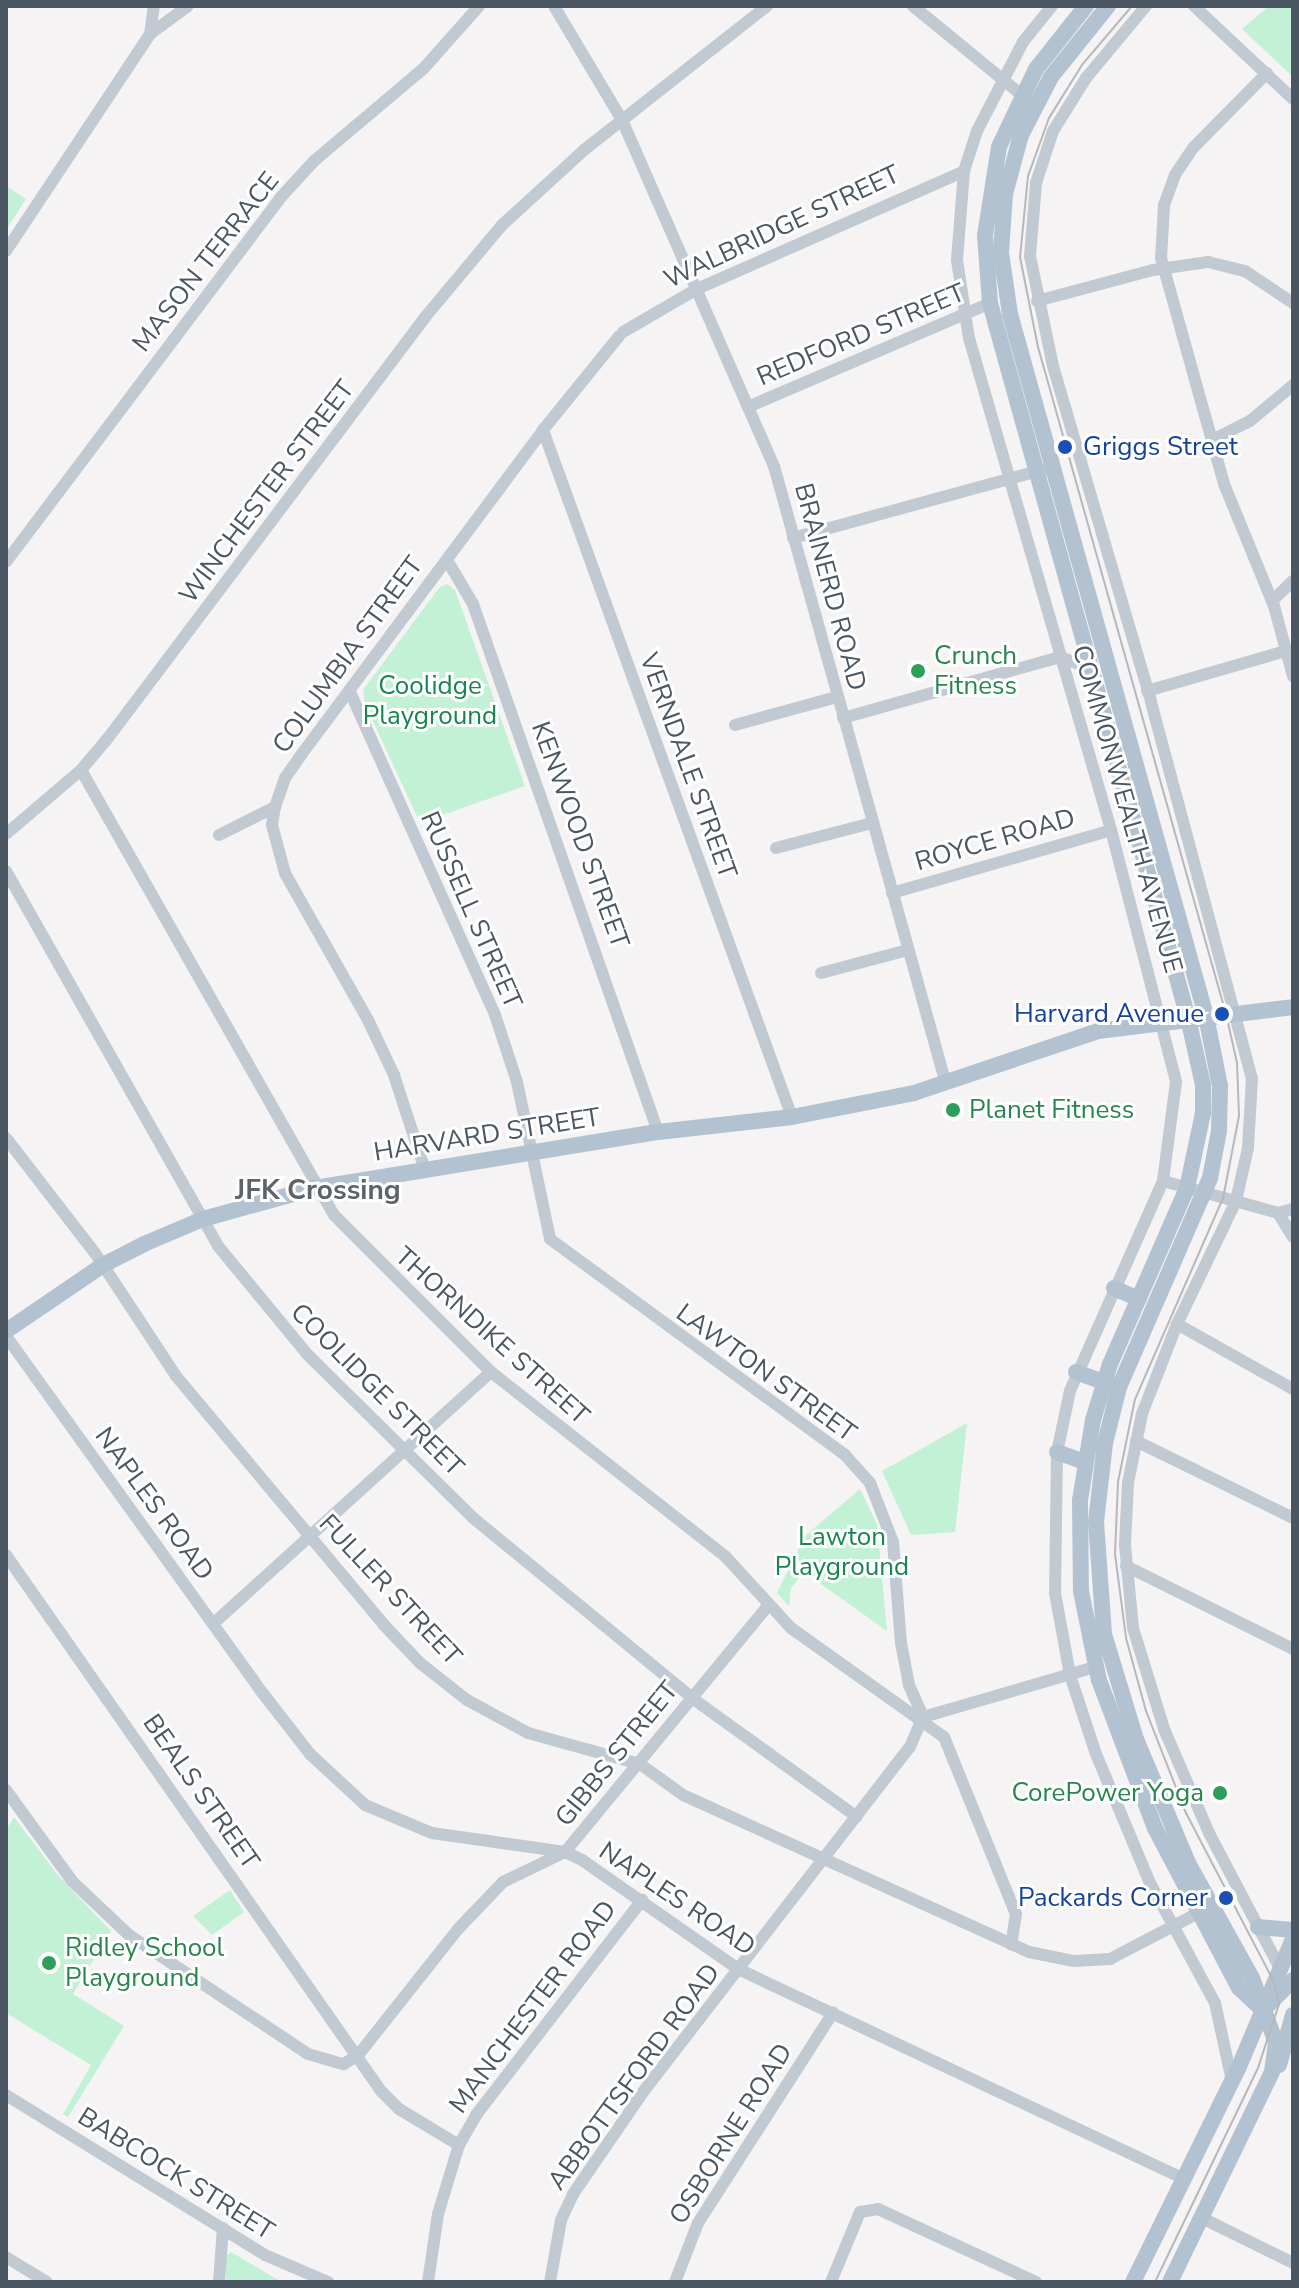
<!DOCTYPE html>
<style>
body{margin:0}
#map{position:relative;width:1299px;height:2288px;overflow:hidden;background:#f5f3f3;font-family:"Nunito Sans",sans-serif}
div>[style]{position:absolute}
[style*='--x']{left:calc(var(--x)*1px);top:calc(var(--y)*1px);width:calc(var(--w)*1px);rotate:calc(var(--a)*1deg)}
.green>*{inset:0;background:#c3f1d5}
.minor>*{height:12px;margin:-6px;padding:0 6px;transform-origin:6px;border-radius:6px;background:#c1cad2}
.major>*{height:16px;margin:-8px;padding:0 8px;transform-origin:8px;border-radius:8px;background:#b3c2d1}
.tram>*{height:2px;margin:-1px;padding:0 1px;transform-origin:1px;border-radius:1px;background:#b5b8bd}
.dots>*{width:22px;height:22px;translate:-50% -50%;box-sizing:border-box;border:4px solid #fff;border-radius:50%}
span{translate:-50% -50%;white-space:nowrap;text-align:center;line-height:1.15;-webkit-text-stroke:6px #fff;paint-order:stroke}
.street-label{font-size:26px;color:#4a5661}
.transit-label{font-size:26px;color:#164399}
.left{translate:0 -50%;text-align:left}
.right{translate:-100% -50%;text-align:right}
.leisure-label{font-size:26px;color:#27864d}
.park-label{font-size:26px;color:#17864f}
.neighbourhood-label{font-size:28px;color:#5f6368;font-weight:700}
.frame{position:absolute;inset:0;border:8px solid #4a5661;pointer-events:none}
</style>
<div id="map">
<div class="green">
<i style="clip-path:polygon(1269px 6px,1293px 6px,1293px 77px,1242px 29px)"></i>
<i style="clip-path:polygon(6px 186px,26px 199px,6px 230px)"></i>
<i style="clip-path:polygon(447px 584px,455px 590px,525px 786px,420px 823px,365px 704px,363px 690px,439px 588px)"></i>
<i style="clip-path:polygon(967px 1423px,955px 1532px,911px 1535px,882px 1471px)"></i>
<i style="clip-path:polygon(860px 1489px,877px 1524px,887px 1631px,804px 1572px,791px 1588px,789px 1606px,777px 1593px,805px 1536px)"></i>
<i style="clip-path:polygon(14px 1817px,57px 1874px,111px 1931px,73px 1994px,124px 2026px,68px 2117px,63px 2114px,91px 2065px,6px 2013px,6px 1830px)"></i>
<i style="clip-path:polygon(230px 1890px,244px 1912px,212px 1935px,193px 1916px)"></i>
<i style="clip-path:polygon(231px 2252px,280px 2281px,280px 2282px,226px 2282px,226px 2256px)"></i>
</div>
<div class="minor">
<i style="--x:554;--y:6;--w:133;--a:59.2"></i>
<i style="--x:622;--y:120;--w:378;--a:66.3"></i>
<i style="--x:774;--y:466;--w:641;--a:74.45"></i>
<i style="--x:913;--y:6;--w:149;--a:39.3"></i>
<i style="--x:1052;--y:6;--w:46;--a:128.9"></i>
<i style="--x:1023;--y:42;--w:100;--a:117.3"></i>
<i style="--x:977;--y:131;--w:42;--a:108"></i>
<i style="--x:964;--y:171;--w:89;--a:94.5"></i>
<i style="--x:957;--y:260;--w:79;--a:81.3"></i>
<i style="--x:969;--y:338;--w:512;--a:73.9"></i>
<i style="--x:1111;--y:830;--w:260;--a:75.5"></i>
<i style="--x:1176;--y:1082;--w:100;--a:97.5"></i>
<i style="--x:1163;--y:1181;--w:230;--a:113.9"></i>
<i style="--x:1070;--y:1391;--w:62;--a:102"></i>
<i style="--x:1057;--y:1452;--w:141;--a:90.8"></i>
<i style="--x:1055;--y:1593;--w:83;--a:79.6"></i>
<i style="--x:1070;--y:1675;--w:83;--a:71.8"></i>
<i style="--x:1096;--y:1754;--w:138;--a:67.3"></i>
<i style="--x:1149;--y:1881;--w:139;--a:61.6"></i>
<i style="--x:1215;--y:2003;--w:80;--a:77.7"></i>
<i style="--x:1146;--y:6;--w:94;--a:129.8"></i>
<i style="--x:1086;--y:78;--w:62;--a:121.9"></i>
<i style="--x:1053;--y:131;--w:55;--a:108.1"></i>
<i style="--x:1036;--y:183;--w:73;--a:94.7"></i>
<i style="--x:1030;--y:256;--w:112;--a:78.2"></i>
<i style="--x:1053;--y:366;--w:350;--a:73.7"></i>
<i style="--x:1151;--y:702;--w:389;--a:75"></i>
<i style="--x:1252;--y:1078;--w:70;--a:93.3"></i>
<i style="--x:1248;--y:1148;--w:54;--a:102.8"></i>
<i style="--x:1236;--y:1201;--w:136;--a:115.6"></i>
<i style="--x:1177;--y:1324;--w:97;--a:111.3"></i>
<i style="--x:1142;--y:1414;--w:70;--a:101.5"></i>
<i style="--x:1128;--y:1483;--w:62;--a:92.8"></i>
<i style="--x:1125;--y:1545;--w:83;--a:84.5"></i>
<i style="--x:1133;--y:1628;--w:106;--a:72.9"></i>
<i style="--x:1164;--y:1729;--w:113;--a:66.6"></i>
<i style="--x:1209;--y:1833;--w:153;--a:62.3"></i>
<i style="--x:1194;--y:6;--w:136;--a:43.2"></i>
<i style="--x:150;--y:34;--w:28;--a:-82"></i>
<i style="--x:1267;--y:73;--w:105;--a:134.6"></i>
<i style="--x:1193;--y:148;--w:32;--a:124"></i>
<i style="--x:1175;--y:175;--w:33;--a:110"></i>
<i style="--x:1164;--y:206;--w:52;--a:93.3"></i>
<i style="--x:1161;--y:258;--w:235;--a:74.4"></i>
<i style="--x:1224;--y:484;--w:132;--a:67.7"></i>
<i style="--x:1274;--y:606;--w:73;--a:74.8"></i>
<i style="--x:6;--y:251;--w:260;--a:-56.4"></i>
<i style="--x:150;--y:34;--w:47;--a:-36.4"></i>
<i style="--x:1037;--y:301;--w:120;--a:-15"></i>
<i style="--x:1153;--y:270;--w:56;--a:-8.3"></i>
<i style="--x:1208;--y:262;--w:38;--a:14"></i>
<i style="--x:1245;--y:271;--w:58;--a:33.7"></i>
<i style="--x:623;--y:332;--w:86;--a:-30.2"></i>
<i style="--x:697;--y:289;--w:292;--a:-23.8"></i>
<i style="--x:750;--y:406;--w:261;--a:-23.2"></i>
<i style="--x:543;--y:430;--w:731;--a:70.08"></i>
<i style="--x:1212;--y:440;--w:42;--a:-26.6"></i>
<i style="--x:1250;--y:421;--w:56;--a:-39.9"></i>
<i style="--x:793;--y:538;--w:261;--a:-15.3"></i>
<i style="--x:447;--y:560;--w:51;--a:59.4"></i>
<i style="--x:473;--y:604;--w:559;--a:70.69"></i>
<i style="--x:6;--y:562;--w:457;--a:-53"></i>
<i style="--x:281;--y:197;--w:49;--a:-47.5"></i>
<i style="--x:314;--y:161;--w:144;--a:-40.2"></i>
<i style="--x:424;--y:68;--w:83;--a:-48.4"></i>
<i style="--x:1272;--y:601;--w:29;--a:-44"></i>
<i style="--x:1147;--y:691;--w:145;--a:-16.1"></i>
<i style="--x:350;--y:692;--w:354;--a:65.8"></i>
<i style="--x:495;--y:1015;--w:71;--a:71.8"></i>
<i style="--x:517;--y:1082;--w:160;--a:78.1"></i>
<i style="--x:550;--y:1239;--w:366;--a:36.2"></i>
<i style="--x:845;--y:1455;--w:38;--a:48"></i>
<i style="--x:870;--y:1483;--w:63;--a:68.7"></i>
<i style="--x:893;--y:1542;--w:101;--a:85.5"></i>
<i style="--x:901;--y:1643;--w:43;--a:79.2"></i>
<i style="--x:909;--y:1685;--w:35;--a:66"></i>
<i style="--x:843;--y:718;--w:225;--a:-15.7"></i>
<i style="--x:1060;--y:657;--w:33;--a:20"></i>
<i style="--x:735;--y:725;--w:106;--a:-15.4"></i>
<i style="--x:81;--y:770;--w:512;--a:60.38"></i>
<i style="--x:334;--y:1215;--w:222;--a:45"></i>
<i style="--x:491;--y:1372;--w:298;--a:38.2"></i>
<i style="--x:725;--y:1556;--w:98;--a:47.5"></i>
<i style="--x:791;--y:1628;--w:188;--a:35.5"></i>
<i style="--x:944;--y:1737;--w:191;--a:67.9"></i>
<i style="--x:1016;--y:1914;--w:31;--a:99"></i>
<i style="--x:6;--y:834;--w:99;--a:-40.5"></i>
<i style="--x:81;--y:770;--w:42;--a:-49.8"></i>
<i style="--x:108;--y:738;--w:528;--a:-53"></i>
<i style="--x:426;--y:316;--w:119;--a:-50.1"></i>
<i style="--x:502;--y:225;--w:111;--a:-42.4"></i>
<i style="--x:584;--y:150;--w:233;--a:-38.2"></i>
<i style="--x:219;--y:835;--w:63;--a:-26.6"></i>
<i style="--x:776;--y:848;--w:99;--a:-14.6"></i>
<i style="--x:6;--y:871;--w:431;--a:60.5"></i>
<i style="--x:218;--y:1246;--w:141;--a:50.5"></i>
<i style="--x:308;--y:1355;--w:231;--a:44.6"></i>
<i style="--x:472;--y:1517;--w:285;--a:39.4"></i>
<i style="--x:692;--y:1698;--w:203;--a:35.8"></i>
<i style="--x:892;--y:893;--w:228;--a:-16"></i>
<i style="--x:821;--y:973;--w:90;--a:-14.8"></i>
<i style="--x:6;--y:1138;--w:145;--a:52.3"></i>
<i style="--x:95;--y:1253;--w:147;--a:56.6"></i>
<i style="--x:176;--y:1376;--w:323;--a:50.1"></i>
<i style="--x:383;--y:1624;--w:54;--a:46.5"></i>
<i style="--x:420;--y:1663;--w:60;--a:38.2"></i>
<i style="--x:467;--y:1700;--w:69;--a:28.4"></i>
<i style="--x:528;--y:1733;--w:116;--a:15.5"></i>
<i style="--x:640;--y:1764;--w:53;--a:35.8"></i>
<i style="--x:683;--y:1795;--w:380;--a:24.4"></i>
<i style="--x:1029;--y:1952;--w:46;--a:11.3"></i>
<i style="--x:1074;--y:1961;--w:36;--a:-3"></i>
<i style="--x:1110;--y:1959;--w:97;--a:-27.6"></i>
<i style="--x:424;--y:1167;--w:97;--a:-108.1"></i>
<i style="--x:394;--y:1075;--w:61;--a:-115.3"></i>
<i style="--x:368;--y:1020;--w:169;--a:-119.5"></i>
<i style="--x:285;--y:873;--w:50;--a:-105.2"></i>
<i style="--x:272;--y:825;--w:18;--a:-81"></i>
<i style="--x:275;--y:807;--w:31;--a:-71"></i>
<i style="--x:285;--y:778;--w:28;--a:-55"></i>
<i style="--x:301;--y:755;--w:405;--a:-53.3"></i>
<i style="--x:543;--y:430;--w:121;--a:-51"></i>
<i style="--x:1163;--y:1181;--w:119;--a:15.5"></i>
<i style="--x:1278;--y:1213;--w:16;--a:-15"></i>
<i style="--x:1278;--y:1213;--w:28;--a:58"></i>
<i style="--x:1177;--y:1324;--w:133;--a:29.3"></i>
<i style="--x:6;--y:1336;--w:437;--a:54.3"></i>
<i style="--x:261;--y:1691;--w:80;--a:52.1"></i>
<i style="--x:310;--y:1754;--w:75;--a:42.8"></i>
<i style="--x:365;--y:1805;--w:73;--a:22.7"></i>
<i style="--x:432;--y:1833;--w:134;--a:8.1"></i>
<i style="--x:565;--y:1852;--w:19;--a:25"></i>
<i style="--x:582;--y:1860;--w:190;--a:34.9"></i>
<i style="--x:738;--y:1969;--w:493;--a:25.2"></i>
<i style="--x:1136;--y:1441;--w:175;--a:26.1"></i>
<i style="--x:6;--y:1555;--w:654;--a:55.02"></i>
<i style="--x:381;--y:2091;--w:25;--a:45"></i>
<i style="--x:399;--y:2109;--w:70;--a:31"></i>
<i style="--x:1126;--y:1566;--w:186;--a:26.4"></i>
<i style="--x:214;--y:1623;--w:374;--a:-42.2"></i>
<i style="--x:923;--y:1717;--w:179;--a:-16.2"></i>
<i style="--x:6;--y:1790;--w:112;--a:54"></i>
<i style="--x:72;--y:1881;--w:79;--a:43.5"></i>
<i style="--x:129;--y:1935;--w:215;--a:33.6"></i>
<i style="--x:308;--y:2054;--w:37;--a:16"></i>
<i style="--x:344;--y:2064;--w:18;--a:-34"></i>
<i style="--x:359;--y:2054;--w:159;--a:-51.6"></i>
<i style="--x:458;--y:1929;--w:65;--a:-46.2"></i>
<i style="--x:503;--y:1882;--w:69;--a:-25.8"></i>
<i style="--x:565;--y:1852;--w:319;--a:-50.5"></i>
<i style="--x:6;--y:2095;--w:304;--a:31.7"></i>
<i style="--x:265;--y:2255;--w:69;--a:23.2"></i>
<i style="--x:1202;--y:2218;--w:102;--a:26.3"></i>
<i style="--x:6;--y:2257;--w:48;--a:31.4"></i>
<i style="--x:219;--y:2282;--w:54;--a:-85.8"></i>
<i style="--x:428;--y:2282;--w:69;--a:-81.6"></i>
<i style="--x:438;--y:2214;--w:72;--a:-73.1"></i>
<i style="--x:459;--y:2145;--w:34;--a:-60"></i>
<i style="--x:476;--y:2115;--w:272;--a:-52.3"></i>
<i style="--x:550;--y:2282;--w:63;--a:-79.9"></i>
<i style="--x:561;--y:2220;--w:29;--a:-65"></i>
<i style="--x:573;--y:2194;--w:124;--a:-55.5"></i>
<i style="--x:643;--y:2092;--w:436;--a:-52.3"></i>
<i style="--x:910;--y:1747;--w:33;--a:-67"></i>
<i style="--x:675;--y:2282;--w:63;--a:-68.7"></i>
<i style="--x:698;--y:2223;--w:250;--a:-57.3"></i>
<i style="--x:831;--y:2282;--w:76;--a:-67.5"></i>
<i style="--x:860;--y:2212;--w:18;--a:-9"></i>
<i style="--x:878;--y:2209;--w:174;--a:24.8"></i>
</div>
<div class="major">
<i style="--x:1086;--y:6;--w:80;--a:128.4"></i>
<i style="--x:1036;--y:69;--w:86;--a:115.4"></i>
<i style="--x:999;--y:147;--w:89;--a:99"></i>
<i style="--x:985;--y:235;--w:68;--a:85.8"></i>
<i style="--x:990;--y:303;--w:742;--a:74.52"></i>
<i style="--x:1188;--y:1018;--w:69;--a:77.4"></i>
<i style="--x:1203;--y:1085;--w:28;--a:90"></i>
<i style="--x:1203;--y:1113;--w:77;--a:102"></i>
<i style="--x:1187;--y:1188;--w:192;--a:113.6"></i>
<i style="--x:1110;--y:1364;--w:59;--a:106.9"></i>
<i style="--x:1093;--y:1420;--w:81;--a:99.2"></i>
<i style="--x:1080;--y:1500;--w:91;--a:89.4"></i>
<i style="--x:1081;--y:1591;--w:91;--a:78.6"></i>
<i style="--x:1099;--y:1680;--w:158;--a:69.3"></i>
<i style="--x:1155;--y:1828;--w:181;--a:62.3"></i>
<i style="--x:1239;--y:1988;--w:33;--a:43"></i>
<i style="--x:1108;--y:6;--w:91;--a:128.8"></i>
<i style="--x:1051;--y:77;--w:65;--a:117.3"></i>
<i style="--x:1021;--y:135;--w:61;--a:105.2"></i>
<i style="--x:1005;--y:194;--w:59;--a:93.9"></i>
<i style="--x:1001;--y:253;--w:62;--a:81.6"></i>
<i style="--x:1010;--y:314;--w:729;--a:74.4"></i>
<i style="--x:1206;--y:1016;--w:71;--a:78.7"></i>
<i style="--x:1220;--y:1086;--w:45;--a:91.3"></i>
<i style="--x:1219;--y:1131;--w:48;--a:100.8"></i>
<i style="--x:1210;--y:1178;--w:228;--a:113.5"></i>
<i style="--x:1119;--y:1387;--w:58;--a:104"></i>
<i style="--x:1105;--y:1443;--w:80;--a:96.5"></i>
<i style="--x:1096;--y:1522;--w:112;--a:85.9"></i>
<i style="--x:1104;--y:1634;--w:110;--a:73.1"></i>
<i style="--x:1136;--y:1739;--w:134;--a:67.2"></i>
<i style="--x:1188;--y:1863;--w:132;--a:60.9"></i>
<i style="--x:1252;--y:1978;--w:69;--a:69.7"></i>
<i style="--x:1276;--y:2043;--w:29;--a:98"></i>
<i style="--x:1272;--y:2072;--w:233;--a:115.9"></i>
<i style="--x:1114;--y:1288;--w:27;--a:24"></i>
<i style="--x:6;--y:1331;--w:117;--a:-34.2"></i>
<i style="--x:103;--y:1265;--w:46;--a:-27.1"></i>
<i style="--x:144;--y:1244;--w:64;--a:-23"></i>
<i style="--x:203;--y:1219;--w:116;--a:-15.5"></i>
<i style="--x:315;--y:1188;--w:348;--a:-9.3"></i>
<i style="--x:658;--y:1132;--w:135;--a:-6.4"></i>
<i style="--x:792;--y:1117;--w:124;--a:-11.1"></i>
<i style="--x:914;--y:1093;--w:194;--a:-18.6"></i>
<i style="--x:1098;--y:1031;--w:196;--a:-7"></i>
<i style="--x:1076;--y:1372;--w:40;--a:20.2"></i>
<i style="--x:1057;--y:1452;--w:30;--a:20"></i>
<i style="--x:1258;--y:1927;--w:35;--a:5"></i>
<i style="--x:1267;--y:2006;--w:37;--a:-45"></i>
<i style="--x:1279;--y:2065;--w:52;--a:-74.4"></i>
<i style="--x:1133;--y:2282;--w:237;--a:-63.8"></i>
<i style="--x:1238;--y:2069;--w:141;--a:-67.1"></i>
</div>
<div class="tram">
<i style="--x:1132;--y:6;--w:77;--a:130.3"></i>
<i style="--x:1082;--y:65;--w:62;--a:121.9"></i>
<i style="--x:1049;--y:118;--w:62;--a:109.9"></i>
<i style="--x:1028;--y:176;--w:81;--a:95.6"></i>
<i style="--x:1020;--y:257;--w:92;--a:78.7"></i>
<i style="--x:1038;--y:347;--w:693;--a:74.26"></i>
<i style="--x:1226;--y:1014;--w:50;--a:77.3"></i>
<i style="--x:1237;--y:1063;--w:53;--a:87.8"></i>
<i style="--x:1239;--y:1116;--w:84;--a:101"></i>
<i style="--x:1223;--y:1198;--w:219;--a:113.6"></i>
<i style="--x:1135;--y:1399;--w:85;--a:101.6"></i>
<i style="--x:1118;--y:1482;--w:72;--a:92.4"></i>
<i style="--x:1115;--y:1554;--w:85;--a:82.5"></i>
<i style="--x:1126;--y:1638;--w:76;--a:74.7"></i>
<i style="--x:1146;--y:1711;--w:110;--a:68.6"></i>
<i style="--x:1186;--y:1813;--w:191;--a:62.5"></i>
<i style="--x:1274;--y:1982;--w:23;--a:77"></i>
<i style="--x:1279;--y:2004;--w:67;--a:108.2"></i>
<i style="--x:1258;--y:2068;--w:237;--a:115.7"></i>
</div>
<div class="dots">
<i style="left:1065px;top:447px;background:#1a4fb4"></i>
<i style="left:918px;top:671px;background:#2e9e5b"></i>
<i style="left:1222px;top:1014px;background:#1a4fb4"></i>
<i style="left:953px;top:1110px;background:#2e9e5b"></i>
<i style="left:1220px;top:1793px;background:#2e9e5b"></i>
<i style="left:1226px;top:1898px;background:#1a4fb4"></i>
<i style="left:49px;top:1963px;background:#2e9e5b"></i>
</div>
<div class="street-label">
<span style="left:782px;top:227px;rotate:-25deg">WALBRIDGE STREET</span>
<span style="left:206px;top:262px;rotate:-52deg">MASON TERRACE</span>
<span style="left:861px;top:335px;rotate:-23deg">REDFORD STREET</span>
<span style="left:267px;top:492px;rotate:-53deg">WINCHESTER STREET</span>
<span style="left:830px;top:587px;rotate:75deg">BRAINERD ROAD</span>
<span style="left:348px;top:655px;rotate:-54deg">COLUMBIA STREET</span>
<span style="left:688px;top:766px;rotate:70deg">VERNDALE STREET</span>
<span style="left:1127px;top:809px;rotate:74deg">COMMONWEALTH AVENUE</span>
<span style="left:580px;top:835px;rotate:70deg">KENWOOD STREET</span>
<span style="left:995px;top:840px;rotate:-16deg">ROYCE ROAD</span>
<span style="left:471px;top:910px;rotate:66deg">RUSSELL STREET</span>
<span style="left:487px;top:1135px;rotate:-9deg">HARVARD STREET</span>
<span style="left:492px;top:1336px;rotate:42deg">THORNDIKE STREET</span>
<span style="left:766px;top:1373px;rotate:36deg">LAWTON STREET</span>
<span style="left:377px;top:1390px;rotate:45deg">COOLIDGE STREET</span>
<span style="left:154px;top:1504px;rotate:54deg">NAPLES ROAD</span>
<span style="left:390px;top:1590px;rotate:47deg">FULLER STREET</span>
<span style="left:617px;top:1754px;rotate:-51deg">GIBBS STREET</span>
<span style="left:201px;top:1792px;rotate:55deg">BEALS STREET</span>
<span style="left:677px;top:1899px;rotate:34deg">NAPLES ROAD</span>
<span style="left:533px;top:2007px;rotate:-53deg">MANCHESTER ROAD</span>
<span style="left:634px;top:2077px;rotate:-54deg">ABBOTTSFORD ROAD</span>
<span style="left:731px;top:2134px;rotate:-58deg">OSBORNE ROAD</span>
<span style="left:176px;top:2174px;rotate:32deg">BABCOCK STREET</span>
</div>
<div class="transit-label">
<span class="left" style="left:1083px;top:447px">Griggs Street</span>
<span class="right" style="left:1204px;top:1014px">Harvard Avenue</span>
<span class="right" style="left:1208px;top:1898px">Packards Corner</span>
</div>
<div class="leisure-label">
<span class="left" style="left:934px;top:671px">Crunch<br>Fitness</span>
<span class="left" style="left:969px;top:1110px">Planet Fitness</span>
<span class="right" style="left:1204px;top:1793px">CorePower Yoga</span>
<span class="left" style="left:65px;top:1963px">Ridley School<br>Playground</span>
</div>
<div class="park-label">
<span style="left:430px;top:701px">Coolidge<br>Playground</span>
<span style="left:842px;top:1552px">Lawton<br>Playground</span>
</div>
<div class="neighbourhood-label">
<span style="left:318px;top:1190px">JFK Crossing</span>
</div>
<div class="frame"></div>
</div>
